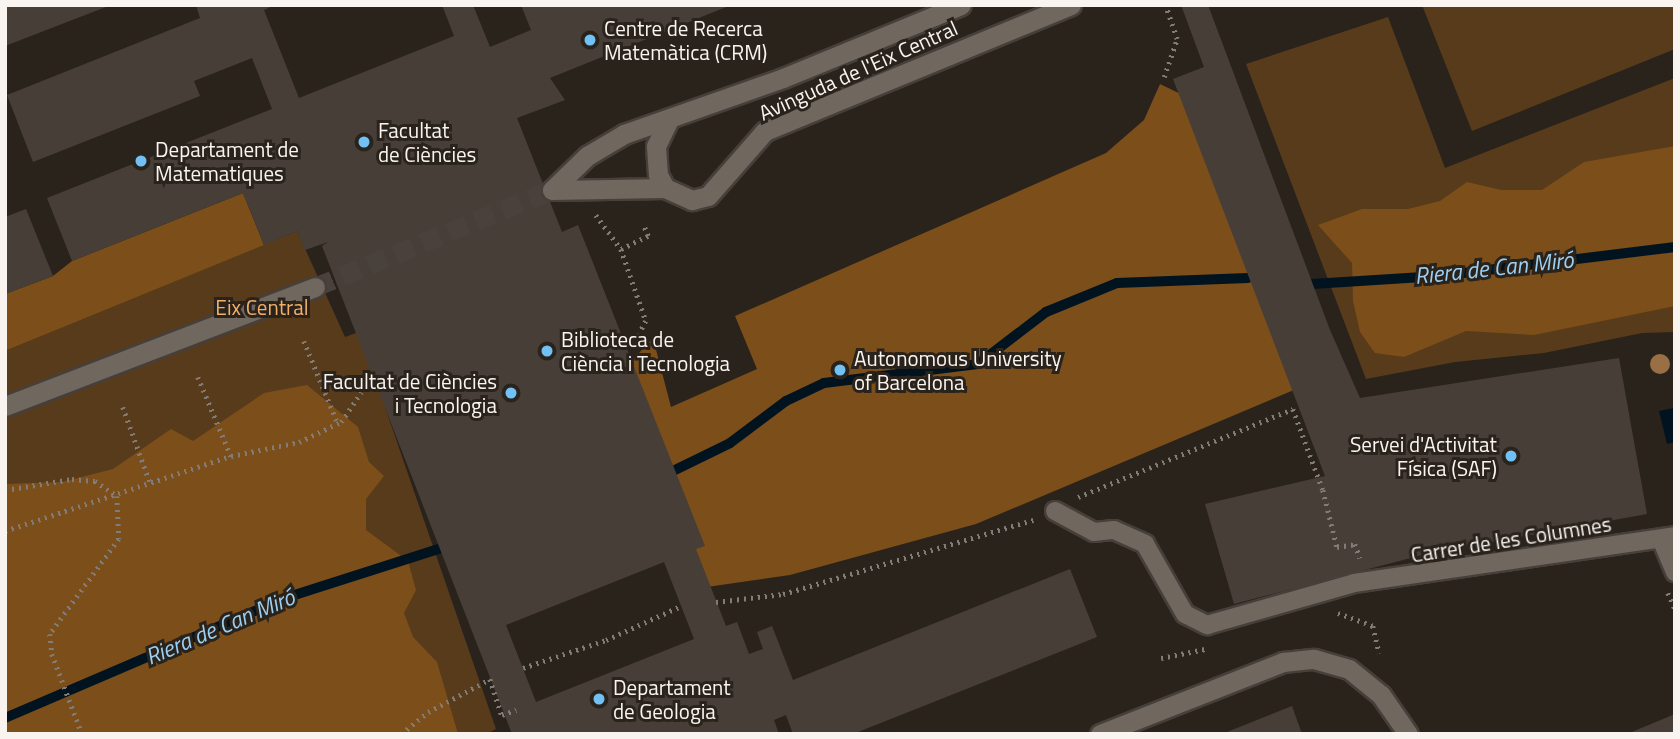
<!DOCTYPE html>
<meta charset="utf-8">
<style>
body{margin:0}
#map{position:relative;width:1680px;height:739px;overflow:hidden;background:#2a231c;font-family:"Titillium Web",sans-serif}
div>[style]{position:absolute}
[style*='--x']{left:calc(var(--x)*1px);top:calc(var(--y)*1px);width:calc(var(--w)*1px);rotate:calc(var(--a)*1deg)}
.green>*{inset:0;background:#583b1b}
.forest>*{inset:0;background:#7c4e1a}
.water>*{inset:0;background:#021320}
.stream>*{height:10px;margin:-5px;padding:0 5px;transform-origin:5px;border-radius:5px;background:#021320}
.building>*{inset:0;background:#473f37}
.minor-tunnel>*{height:19px;margin-top:-9.5px;transform-origin:0;background:repeating-linear-gradient(90deg,#49423c 0 19px,transparent 0 29px)}
.path>*{height:4.5px;margin-top:-2.25px;transform-origin:0;background:repeating-linear-gradient(90deg,#837c76 0 2px,transparent 0 7px)}
.roads{filter:drop-shadow(2px 0 #463f3a) drop-shadow(-2px 0 #463f3a) drop-shadow(0 2px #463f3a) drop-shadow(0 -2px #463f3a)}
.service>*{height:18px;margin:-9px;padding:0 9px;transform-origin:9px;border-radius:9px;background:#70675f}
.pedestrian>*{height:19px;margin:-9.5px;padding:0 9.5px;transform-origin:9.5px;border-radius:9.5px;background:#70675f}
.minor>*{height:19px;margin:-9.5px;padding:0 9.5px;transform-origin:9.5px;border-radius:9.5px;background:#70675f}
.trees>*{width:20px;height:20px;margin:-10px;border-radius:50%;background:#997045}
.dots>*{width:19px;height:19px;translate:-50% -50%;box-sizing:border-box;border:4px solid #2a231c;border-radius:50%}
span{translate:-50% -50%;white-space:nowrap;text-align:center;line-height:1.15;-webkit-text-stroke:6px #2a231c;paint-order:stroke}
.poi-label{font-size:21px;color:#f9f4ef}
.left{translate:0 -50%;text-align:left}
.right{translate:-100% -50%;text-align:right}
.street-label{font-size:21px;color:#f9f4ef}
.park-label{font-size:21px;color:#f4af67}
.water-label{font-size:23px;color:#9ccff2;font-style:italic}
.frame{position:absolute;inset:0;border:7px solid #f9f4ef;pointer-events:none}
</style>
<div id="map">
<div class="green">
<i style="clip-path:polygon(1422px 5px,1675px 5px,1675px 49px,1472px 131px)"></i>
<i style="clip-path:polygon(1388px 17px,1445px 168px,1675px 78px,1675px 332px,1642px 333px,1544px 353px,1455px 362px,1366px 379px,1246px 64px)"></i>
<i style="clip-path:polygon(297px 231px,345px 337px,359px 332px,496px 729px,486px 734px,5px 734px,5px 351px)"></i>
</div>
<div class="forest">
<i style="clip-path:polygon(1160px 84px,1189px 98px,1301px 387px,976px 524px,790px 575px,700px 588px,625px 368px,653px 338px,671px 407px,757px 369px,735px 316px,1106px 153px,1144px 120px)"></i>
<i style="clip-path:polygon(1675px 146px,1675px 306px,1534px 335px,1466px 331px,1404px 357px,1375px 353px,1360px 332px,1353px 301px,1352px 263px,1318px 225px,1362px 209px,1408px 209px,1440px 201px,1467px 182px,1501px 190px,1542px 190px,1584px 162px)"></i>
<i style="clip-path:polygon(243px 193px,264px 245px,5px 351px,5px 294px,53px 276px,72px 261px)"></i>
<i style="clip-path:polygon(307px 385px,358px 427px,369px 462px,384px 476px,366px 499px,366px 530px,408px 561px,416px 590px,404px 613px,413px 637px,437px 662px,458px 734px,5px 734px,5px 484px,62px 482px,113px 469px,171px 429px,193px 441px,264px 393px)"></i>
</div>
<div class="water">
<i style="clip-path:polygon(1674px 408px,1675px 442px,1667px 444px,1659px 411px)"></i>
</div>
<div class="stream">
<i style="--x:1312;--y:284;--w:127;--a:-3.6"></i>
<i style="--x:1439;--y:276;--w:238;--a:-7"></i>
<i style="--x:675;--y:470;--w:61;--a:-26.1"></i>
<i style="--x:730;--y:443;--w:70;--a:-36.9"></i>
<i style="--x:786;--y:401;--w:42;--a:-25.3"></i>
<i style="--x:824;--y:383;--w:155;--a:-7"></i>
<i style="--x:978;--y:364;--w:86;--a:-37.4"></i>
<i style="--x:1046;--y:312;--w:77;--a:-22.2"></i>
<i style="--x:1117;--y:283;--w:131;--a:-2.2"></i>
<i style="--x:5;--y:718;--w:301;--a:-23.2"></i>
<i style="--x:282;--y:599;--w:165;--a:-17.7"></i>
</div>
<div class="building">
<i style="clip-path:polygon(5px 5px,111px 5px,5px 46px)"></i>
<i style="clip-path:polygon(evenodd,196px 5px,275px 5px,264px 10px,299px 98px,454px 36px,442px 5px,473px 5px,490px 47px,531px 30px,521px 5px,731px 5px,550px 78px,565px 100px,517px 118px,562px 232px,578px 225px,705px 546px,696px 549px,726px 626px,737px 622px,749px 654px,763px 649px,757px 632px,772px 626px,793px 680px,1070px 569px,1097px 637px,853px 734px,793px 734px,786px 715px,774px 720px,779px 734px,512px 734px,322px 246px,328px 242px,305px 250px,297px 231px,264px 245px,243px 193px,72px 261px,47px 198px,272px 109px,252px 58px,194px 81px,200px 96px,33px 162px,7px 95px,200px 18px,196px 5px,664px 562px,694px 639px,536px 702px,506px 625px,664px 562px)"></i>
<i style="clip-path:polygon(1181px 5px,1208px 5px,1330px 330px,1360px 398px,1619px 358px,1647px 514px,1426px 554px,1234px 604px,1205px 504px,1325px 476px,1173px 79px,1204px 67px)"></i>
<i style="clip-path:polygon(26px 209px,53px 276px,5px 294px,5px 217px)"></i>
<i style="clip-path:polygon(1292px 706px,1302px 734px,1222px 734px)"></i>
<i style="clip-path:polygon(1675px 714px,1675px 734px,1627px 734px)"></i>
</div>
<div class="minor-tunnel">
<i style="--x:315;--y:287;--w:256;--a:-22.3"></i>
</div>
<div class="path">
<i style="--x:1164;--y:77;--w:40;--a:-71.1"></i>
<i style="--x:1177;--y:39;--w:31;--a:-109"></i>
<i style="--x:596;--y:215;--w:42;--a:53.7"></i>
<i style="--x:621;--y:249;--w:76;--a:70.9"></i>
<i style="--x:646;--y:321;--w:15;--a:118"></i>
<i style="--x:621;--y:249;--w:30;--a:-26"></i>
<i style="--x:648;--y:236;--w:13;--a:-113"></i>
<i style="--x:304;--y:341;--w:90;--a:67.7"></i>
<i style="--x:198;--y:377;--w:86;--a:67.3"></i>
<i style="--x:123;--y:407;--w:83;--a:70.3"></i>
<i style="--x:5;--y:490;--w:68;--a:-9.3"></i>
<i style="--x:72;--y:479;--w:23;--a:5"></i>
<i style="--x:95;--y:481;--w:27;--a:34"></i>
<i style="--x:117;--y:496;--w:43;--a:87.3"></i>
<i style="--x:119;--y:539;--w:117;--a:126"></i>
<i style="--x:50;--y:634;--w:20;--a:84"></i>
<i style="--x:52;--y:654;--w:85;--a:69.4"></i>
<i style="--x:1078;--y:497;--w:232;--a:-22.3"></i>
<i style="--x:1293;--y:409;--w:86;--a:69.7"></i>
<i style="--x:1323;--y:490;--w:59;--a:76.2"></i>
<i style="--x:1337;--y:547;--w:18;--a:-9"></i>
<i style="--x:1355;--y:544;--w:15;--a:70"></i>
<i style="--x:5;--y:531;--w:238;--a:-18.4"></i>
<i style="--x:231;--y:456;--w:69;--a:-11.6"></i>
<i style="--x:299;--y:442;--w:47;--a:-25.5"></i>
<i style="--x:341;--y:422;--w:36;--a:-56"></i>
<i style="--x:1668;--y:593;--w:17;--a:66"></i>
<i style="--x:716;--y:602;--w:67;--a:-6.8"></i>
<i style="--x:783;--y:594;--w:261;--a:-16.5"></i>
<i style="--x:1338;--y:613;--w:37;--a:20"></i>
<i style="--x:1373;--y:626;--w:28;--a:77"></i>
<i style="--x:1161;--y:658;--w:45;--a:-11.6"></i>
<i style="--x:523;--y:668;--w:88;--a:-18.6"></i>
<i style="--x:606;--y:640;--w:82;--a:-24.4"></i>
<i style="--x:401;--y:734;--w:35;--a:-39"></i>
<i style="--x:428;--y:712;--w:70;--a:-28"></i>
<i style="--x:490;--y:679;--w:38;--a:72"></i>
<i style="--x:502;--y:715;--w:15;--a:-20"></i>
</div>
<div class="roads">
<div class="service">
<i style="--x:1055;--y:511;--w:44;--a:28.3"></i>
<i style="--x:1094;--y:532;--w:20;--a:-6"></i>
<i style="--x:1114;--y:530;--w:34;--a:24"></i>
<i style="--x:1145;--y:544;--w:81;--a:60.3"></i>
<i style="--x:1185;--y:614;--w:25;--a:27"></i>
<i style="--x:1207;--y:625;--w:153;--a:-15.9"></i>
<i style="--x:1354;--y:583;--w:324;--a:-8.3"></i>
<i style="--x:1661;--y:539;--w:36;--a:67"></i>
</div>
<div class="pedestrian">
<i style="--x:5;--y:406;--w:332;--a:-21"></i>
</div>
<div class="minor">
<i style="--x:665;--y:188;--w:15;--a:-118"></i>
<i style="--x:658;--y:175;--w:29;--a:-94"></i>
<i style="--x:656;--y:146;--w:30;--a:-64"></i>
<i style="--x:552;--y:190;--w:113;--a:-1"></i>
<i style="--x:665;--y:188;--w:30;--a:24"></i>
<i style="--x:692;--y:200;--w:16;--a:-14"></i>
<i style="--x:708;--y:196;--w:86;--a:-48.8"></i>
<i style="--x:765;--y:131;--w:331;--a:-22.4"></i>
<i style="--x:552;--y:190;--w:49;--a:-44.2"></i>
<i style="--x:587;--y:156;--w:43;--a:-30.7"></i>
<i style="--x:624;--y:134;--w:169;--a:-19.4"></i>
<i style="--x:783;--y:78;--w:192;--a:-22.3"></i>
<i style="--x:1100;--y:734;--w:197;--a:-21.5"></i>
<i style="--x:1283;--y:662;--w:31;--a:-6"></i>
<i style="--x:1314;--y:659;--w:36;--a:16"></i>
<i style="--x:1349;--y:669;--w:41;--a:39.1"></i>
<i style="--x:1381;--y:695;--w:47;--a:55.3"></i>
</div>
</div>
<div class="trees">
<i style="left:1660px;top:364px"></i>
</div>
<div class="dots">
<i style="left:590px;top:40px;background:#72c1f5"></i>
<i style="left:364px;top:142px;background:#72c1f5"></i>
<i style="left:141px;top:161px;background:#72c1f5"></i>
<i style="left:547px;top:351px;background:#72c1f5"></i>
<i style="left:840px;top:370px;background:#72c1f5"></i>
<i style="left:511px;top:393px;background:#72c1f5"></i>
<i style="left:1511px;top:456px;background:#72c1f5"></i>
<i style="left:599px;top:699px;background:#72c1f5"></i>
</div>
<div class="poi-label">
<span class="left" style="left:604px;top:40px">Centre de Recerca<br>Matemàtica (CRM)</span>
<span class="left" style="left:378px;top:142px">Facultat<br>de Ciències</span>
<span class="left" style="left:155px;top:161px">Departament de<br>Matematiques</span>
<span class="left" style="left:561px;top:351px">Biblioteca de<br>Ciència i Tecnologia</span>
<span class="left" style="left:854px;top:370px">Autonomous University<br>of Barcelona</span>
<span class="right" style="left:497px;top:393px">Facultat de Ciències<br>i Tecnologia</span>
<span class="right" style="left:1497px;top:456px">Servei d'Activitat<br>Física (SAF)</span>
<span class="left" style="left:613px;top:699px">Departament<br>de Geologia</span>
</div>
<div class="street-label">
<span style="left:858px;top:70px;rotate:-24deg">Avinguda de l'Eix Central</span>
<span style="left:1511px;top:539px;rotate:-9deg">Carrer de les Columnes</span>
</div>
<div class="park-label">
<span style="left:262px;top:307px">Eix Central</span>
</div>
<div class="water-label">
<span style="left:1494px;top:268px;rotate:-6deg">Riera de Can Miró</span>
<span style="left:220px;top:627px;rotate:-23deg">Riera de Can Miró</span>
</div>
<div class="frame"></div>
</div>
